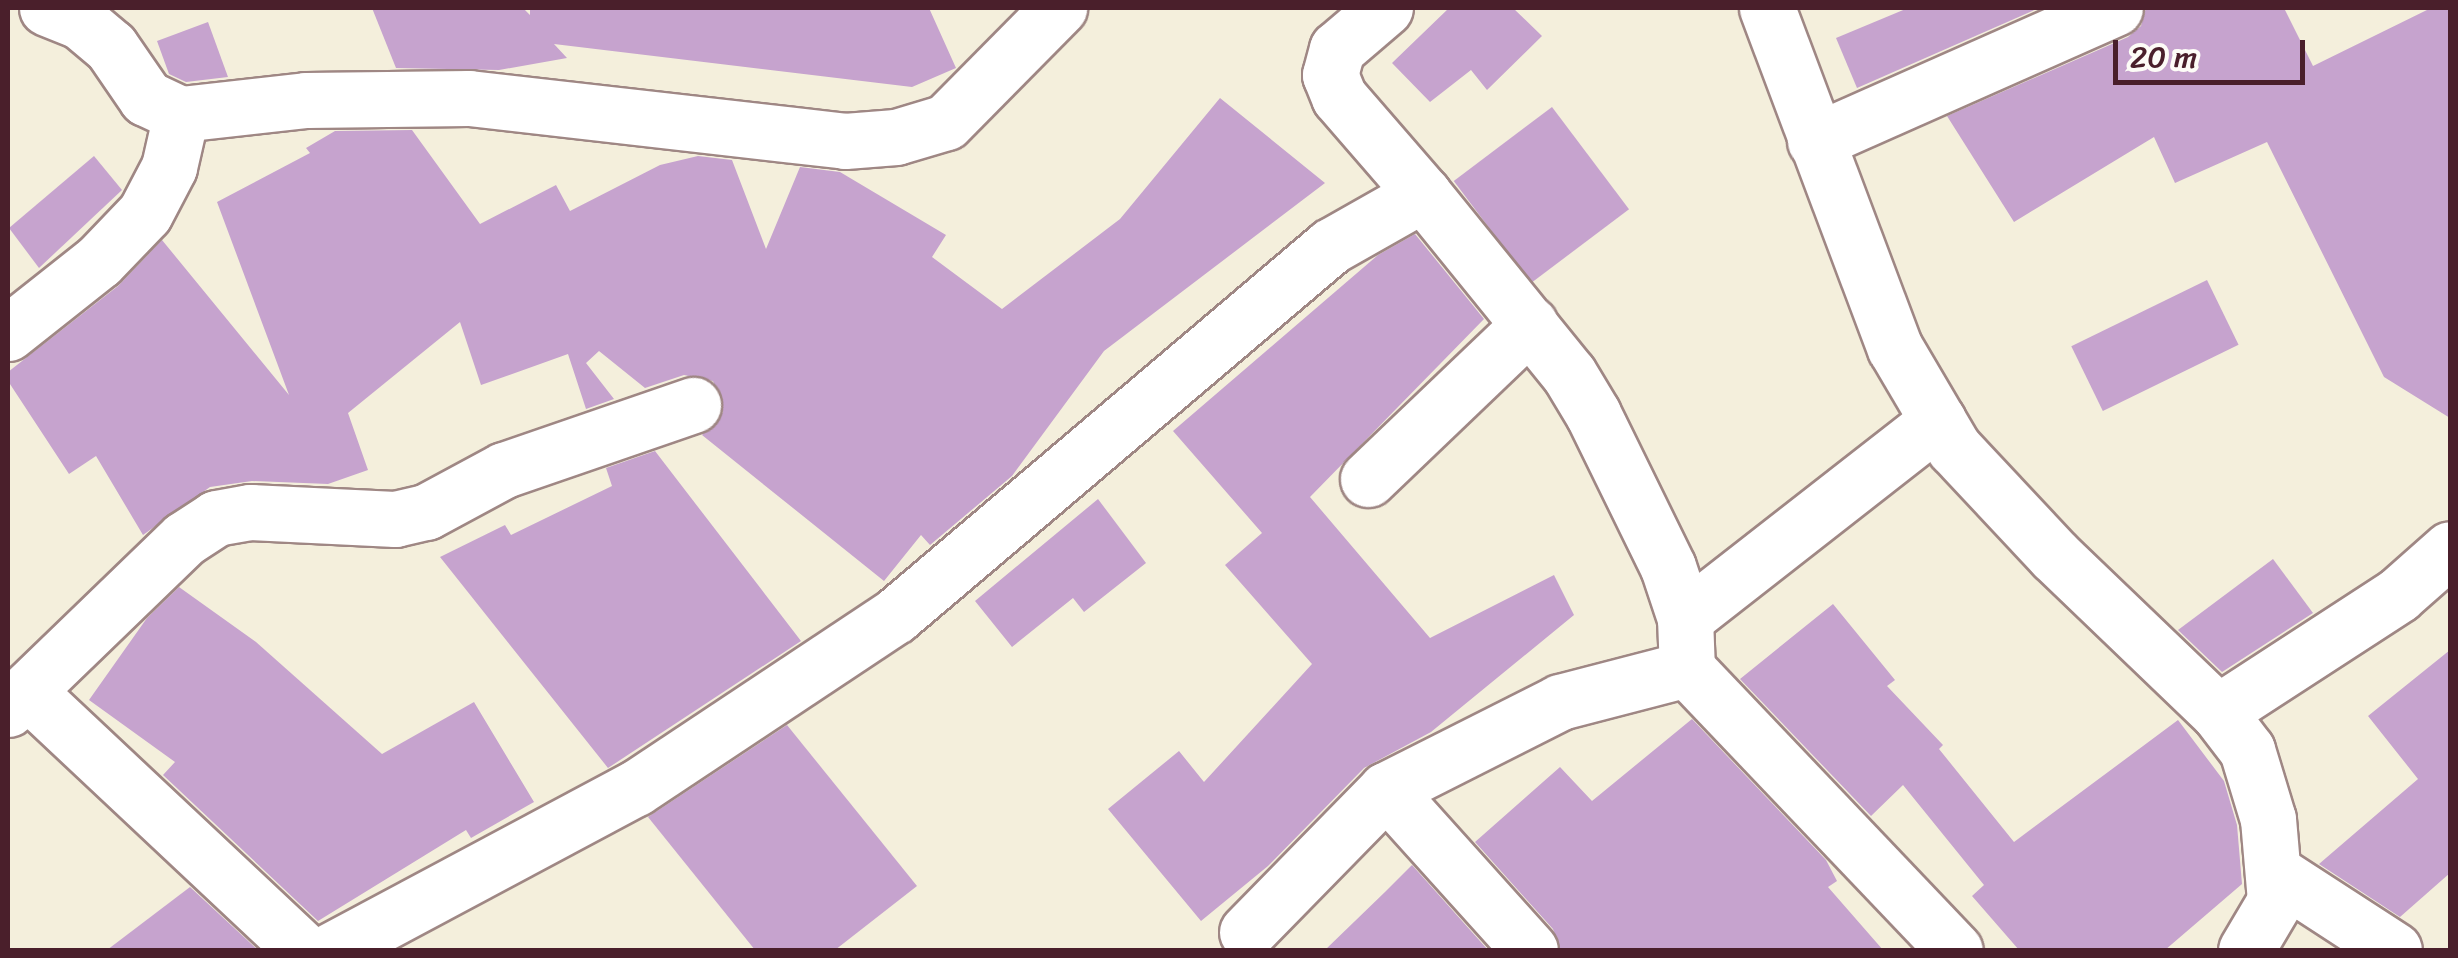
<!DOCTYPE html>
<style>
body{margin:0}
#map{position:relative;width:2458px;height:958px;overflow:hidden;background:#f4efdc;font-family:Sriracha,sans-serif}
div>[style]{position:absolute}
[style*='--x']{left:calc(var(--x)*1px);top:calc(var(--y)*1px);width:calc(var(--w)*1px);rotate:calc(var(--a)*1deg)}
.building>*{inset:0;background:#c6a3ce;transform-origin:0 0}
.roads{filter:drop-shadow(2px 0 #9f8784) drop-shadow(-2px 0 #9f8784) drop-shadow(0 2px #9f8784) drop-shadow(0 -2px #9f8784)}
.street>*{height:55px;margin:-27.5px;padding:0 27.5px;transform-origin:27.5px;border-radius:27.5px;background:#fff}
span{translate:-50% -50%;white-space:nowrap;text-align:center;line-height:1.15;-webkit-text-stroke:10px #fdfcf7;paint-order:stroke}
.frame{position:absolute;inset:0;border:10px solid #4a1f2b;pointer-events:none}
.scale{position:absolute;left:2113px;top:40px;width:192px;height:45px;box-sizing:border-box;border:5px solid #4a1f2b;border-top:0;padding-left:12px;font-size:30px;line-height:35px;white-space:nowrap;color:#4a1f2b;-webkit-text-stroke:8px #fdfcf7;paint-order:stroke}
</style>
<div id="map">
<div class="building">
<i style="clip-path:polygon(372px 8px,523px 8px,530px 15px,530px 8px,929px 8px,956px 68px,912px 87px,554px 44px,567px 58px,499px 70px,396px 68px)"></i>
<i style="clip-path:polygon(1449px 8px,1513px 8px,1542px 36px,1487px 90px,1471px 70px,1430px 102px,1392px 63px)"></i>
<i style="clip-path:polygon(1908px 8px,2039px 8px,1857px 88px,1836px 38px)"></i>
<i style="clip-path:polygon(2146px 8px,2284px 8px,2313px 66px,2431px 8px,2450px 8px,2450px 418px,2384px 377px,2267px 142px,2175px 183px,2154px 137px,2014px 222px,1947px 116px,2128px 37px,2141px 26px)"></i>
<i style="clip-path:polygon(208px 22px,228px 77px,186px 82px,169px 74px,157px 41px)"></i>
<i style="clip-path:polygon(1220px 98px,1325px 183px,1104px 351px,1012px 476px,930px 545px,921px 535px,884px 581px,702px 435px,723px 412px,713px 381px,684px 375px,645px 388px,599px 351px,586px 363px,614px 399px,586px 409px,568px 354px,481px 385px,460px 322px,348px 413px,368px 470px,328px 484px,252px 481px,210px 487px,143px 535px,96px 456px,69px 474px,8px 381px,8px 372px,118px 286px,162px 240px,289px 395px,217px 202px,310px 153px,306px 148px,335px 131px,412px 130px,480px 224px,556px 185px,570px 211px,660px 165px,698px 156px,732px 160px,766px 249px,800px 167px,840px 172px,946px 235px,932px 257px,1002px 309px,1120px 219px)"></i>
<i style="left:1552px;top:107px;width:128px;height:123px;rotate:53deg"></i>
<i style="clip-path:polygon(94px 156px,122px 190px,39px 268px,9px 228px)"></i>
<i style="clip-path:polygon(1415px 234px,1484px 319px,1310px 497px,1430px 638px,1554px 575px,1574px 615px,1431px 732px,1364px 768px,1268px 866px,1201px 921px,1108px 809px,1179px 751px,1204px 782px,1312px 664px,1225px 565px,1262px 533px,1173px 431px,1378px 255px)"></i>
<i style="left:2207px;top:280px;width:72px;height:151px;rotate:64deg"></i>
<i style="clip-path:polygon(655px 451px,801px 641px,608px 768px,440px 557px,505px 525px,511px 535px,612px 486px,606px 468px)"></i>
<i style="clip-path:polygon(1098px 499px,1146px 563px,1084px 612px,1073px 598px,1012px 647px,975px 601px)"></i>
<i style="clip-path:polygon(2273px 559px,2313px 613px,2222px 672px,2178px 630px)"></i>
<i style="clip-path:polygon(179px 587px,256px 642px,382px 754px,474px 702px,534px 802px,471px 838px,466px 830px,318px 921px,163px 775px,175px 762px,89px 700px,147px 618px)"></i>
<i style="clip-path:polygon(1833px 604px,1895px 680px,1887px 686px,1943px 745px,1939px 749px,2014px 842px,2178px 720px,2224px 781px,2237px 825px,2242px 884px,2165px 950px,2019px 950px,1972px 896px,1984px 885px,1903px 785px,1871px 816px,1740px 679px)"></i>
<i style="clip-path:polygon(2450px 650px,2450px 873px,2400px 917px,2319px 864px,2418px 779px,2368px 716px)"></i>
<i style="clip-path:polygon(1692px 719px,1826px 860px,1837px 881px,1828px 887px,1883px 950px,1560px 950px,1553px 929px,1475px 842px,1560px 767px,1592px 801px)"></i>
<i style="clip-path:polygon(787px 725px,917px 886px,835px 950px,755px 950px,648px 817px)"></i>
<i style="clip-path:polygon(1412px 865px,1488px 950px,1325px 950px,1385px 892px)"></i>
<i style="clip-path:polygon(190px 887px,258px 950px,107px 950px)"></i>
</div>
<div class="roads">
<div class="street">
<i style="--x:47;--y:8;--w:35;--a:22"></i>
<i style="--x:80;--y:21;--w:40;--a:40"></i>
<i style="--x:111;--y:47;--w:62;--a:55.5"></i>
<i style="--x:146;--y:98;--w:38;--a:25"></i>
<i style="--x:181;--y:114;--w:126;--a:-6.4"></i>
<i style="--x:306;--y:100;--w:163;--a:-0.7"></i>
<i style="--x:469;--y:98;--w:378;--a:6.5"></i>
<i style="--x:845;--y:141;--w:51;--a:-4.5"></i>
<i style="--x:896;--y:137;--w:52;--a:-16.7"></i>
<i style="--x:946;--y:122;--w:161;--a:-45.3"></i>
<i style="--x:1767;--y:8;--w:363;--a:69.4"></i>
<i style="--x:1895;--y:348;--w:116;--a:59.5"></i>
<i style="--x:1954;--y:448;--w:146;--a:46.9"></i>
<i style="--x:2054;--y:555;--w:227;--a:43.8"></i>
<i style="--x:2218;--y:712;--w:48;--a:52.7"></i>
<i style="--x:2247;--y:750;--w:72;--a:73.1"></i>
<i style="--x:2268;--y:819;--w:82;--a:85.1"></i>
<i style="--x:2275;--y:901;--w:57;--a:120.6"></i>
<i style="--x:1815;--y:141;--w:328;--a:-23.9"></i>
<i style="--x:1423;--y:194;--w:232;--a:51"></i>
<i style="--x:1569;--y:374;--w:47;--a:59"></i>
<i style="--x:1593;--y:414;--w:170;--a:63.9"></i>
<i style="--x:1668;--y:567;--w:54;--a:71.6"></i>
<i style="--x:1685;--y:618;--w:51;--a:87.8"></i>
<i style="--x:8;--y:333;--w:116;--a:-38.4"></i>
<i style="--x:99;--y:261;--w:66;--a:-46.2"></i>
<i style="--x:145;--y:213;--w:52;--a:-62.4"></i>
<i style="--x:169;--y:167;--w:54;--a:-77.2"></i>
<i style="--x:1368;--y:479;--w:224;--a:-43.7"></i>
<i style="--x:1685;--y:618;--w:321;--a:-38"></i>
<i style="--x:28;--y:692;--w:377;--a:43.2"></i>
<i style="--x:8;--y:709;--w:245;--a:-44"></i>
<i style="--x:184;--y:539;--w:38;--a:-33"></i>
<i style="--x:216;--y:518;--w:35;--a:-10"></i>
<i style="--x:250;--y:512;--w:145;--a:2.8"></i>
<i style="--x:395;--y:519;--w:32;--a:-13"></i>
<i style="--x:426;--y:512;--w:89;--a:-28.3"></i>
<i style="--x:504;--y:470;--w:200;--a:-19"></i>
<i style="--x:2218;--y:712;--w:215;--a:-33"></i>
<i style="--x:2398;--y:595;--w:69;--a:-41.5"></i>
<i style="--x:1386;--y:790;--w:195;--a:-26.8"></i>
<i style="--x:1560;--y:702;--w:131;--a:-14.6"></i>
<i style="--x:1687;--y:669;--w:388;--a:46.4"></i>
<i style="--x:2274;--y:872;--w:143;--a:33"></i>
<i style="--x:1247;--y:932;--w:199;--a:-45.6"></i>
<i style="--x:1386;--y:790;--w:215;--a:48"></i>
<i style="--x:332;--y:950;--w:344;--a:-28.1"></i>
<i style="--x:636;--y:788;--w:311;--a:-33.6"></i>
<i style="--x:895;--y:616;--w:572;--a:-40.32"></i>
<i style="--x:1331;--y:246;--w:106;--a:-29.5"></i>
<i style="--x:1423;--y:194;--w:128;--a:-130.9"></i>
<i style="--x:1339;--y:97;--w:24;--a:-112"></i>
<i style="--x:1330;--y:75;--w:27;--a:-75"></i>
<i style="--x:1337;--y:49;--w:63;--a:-40.5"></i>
</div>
</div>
<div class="frame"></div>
<div class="scale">20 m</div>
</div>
